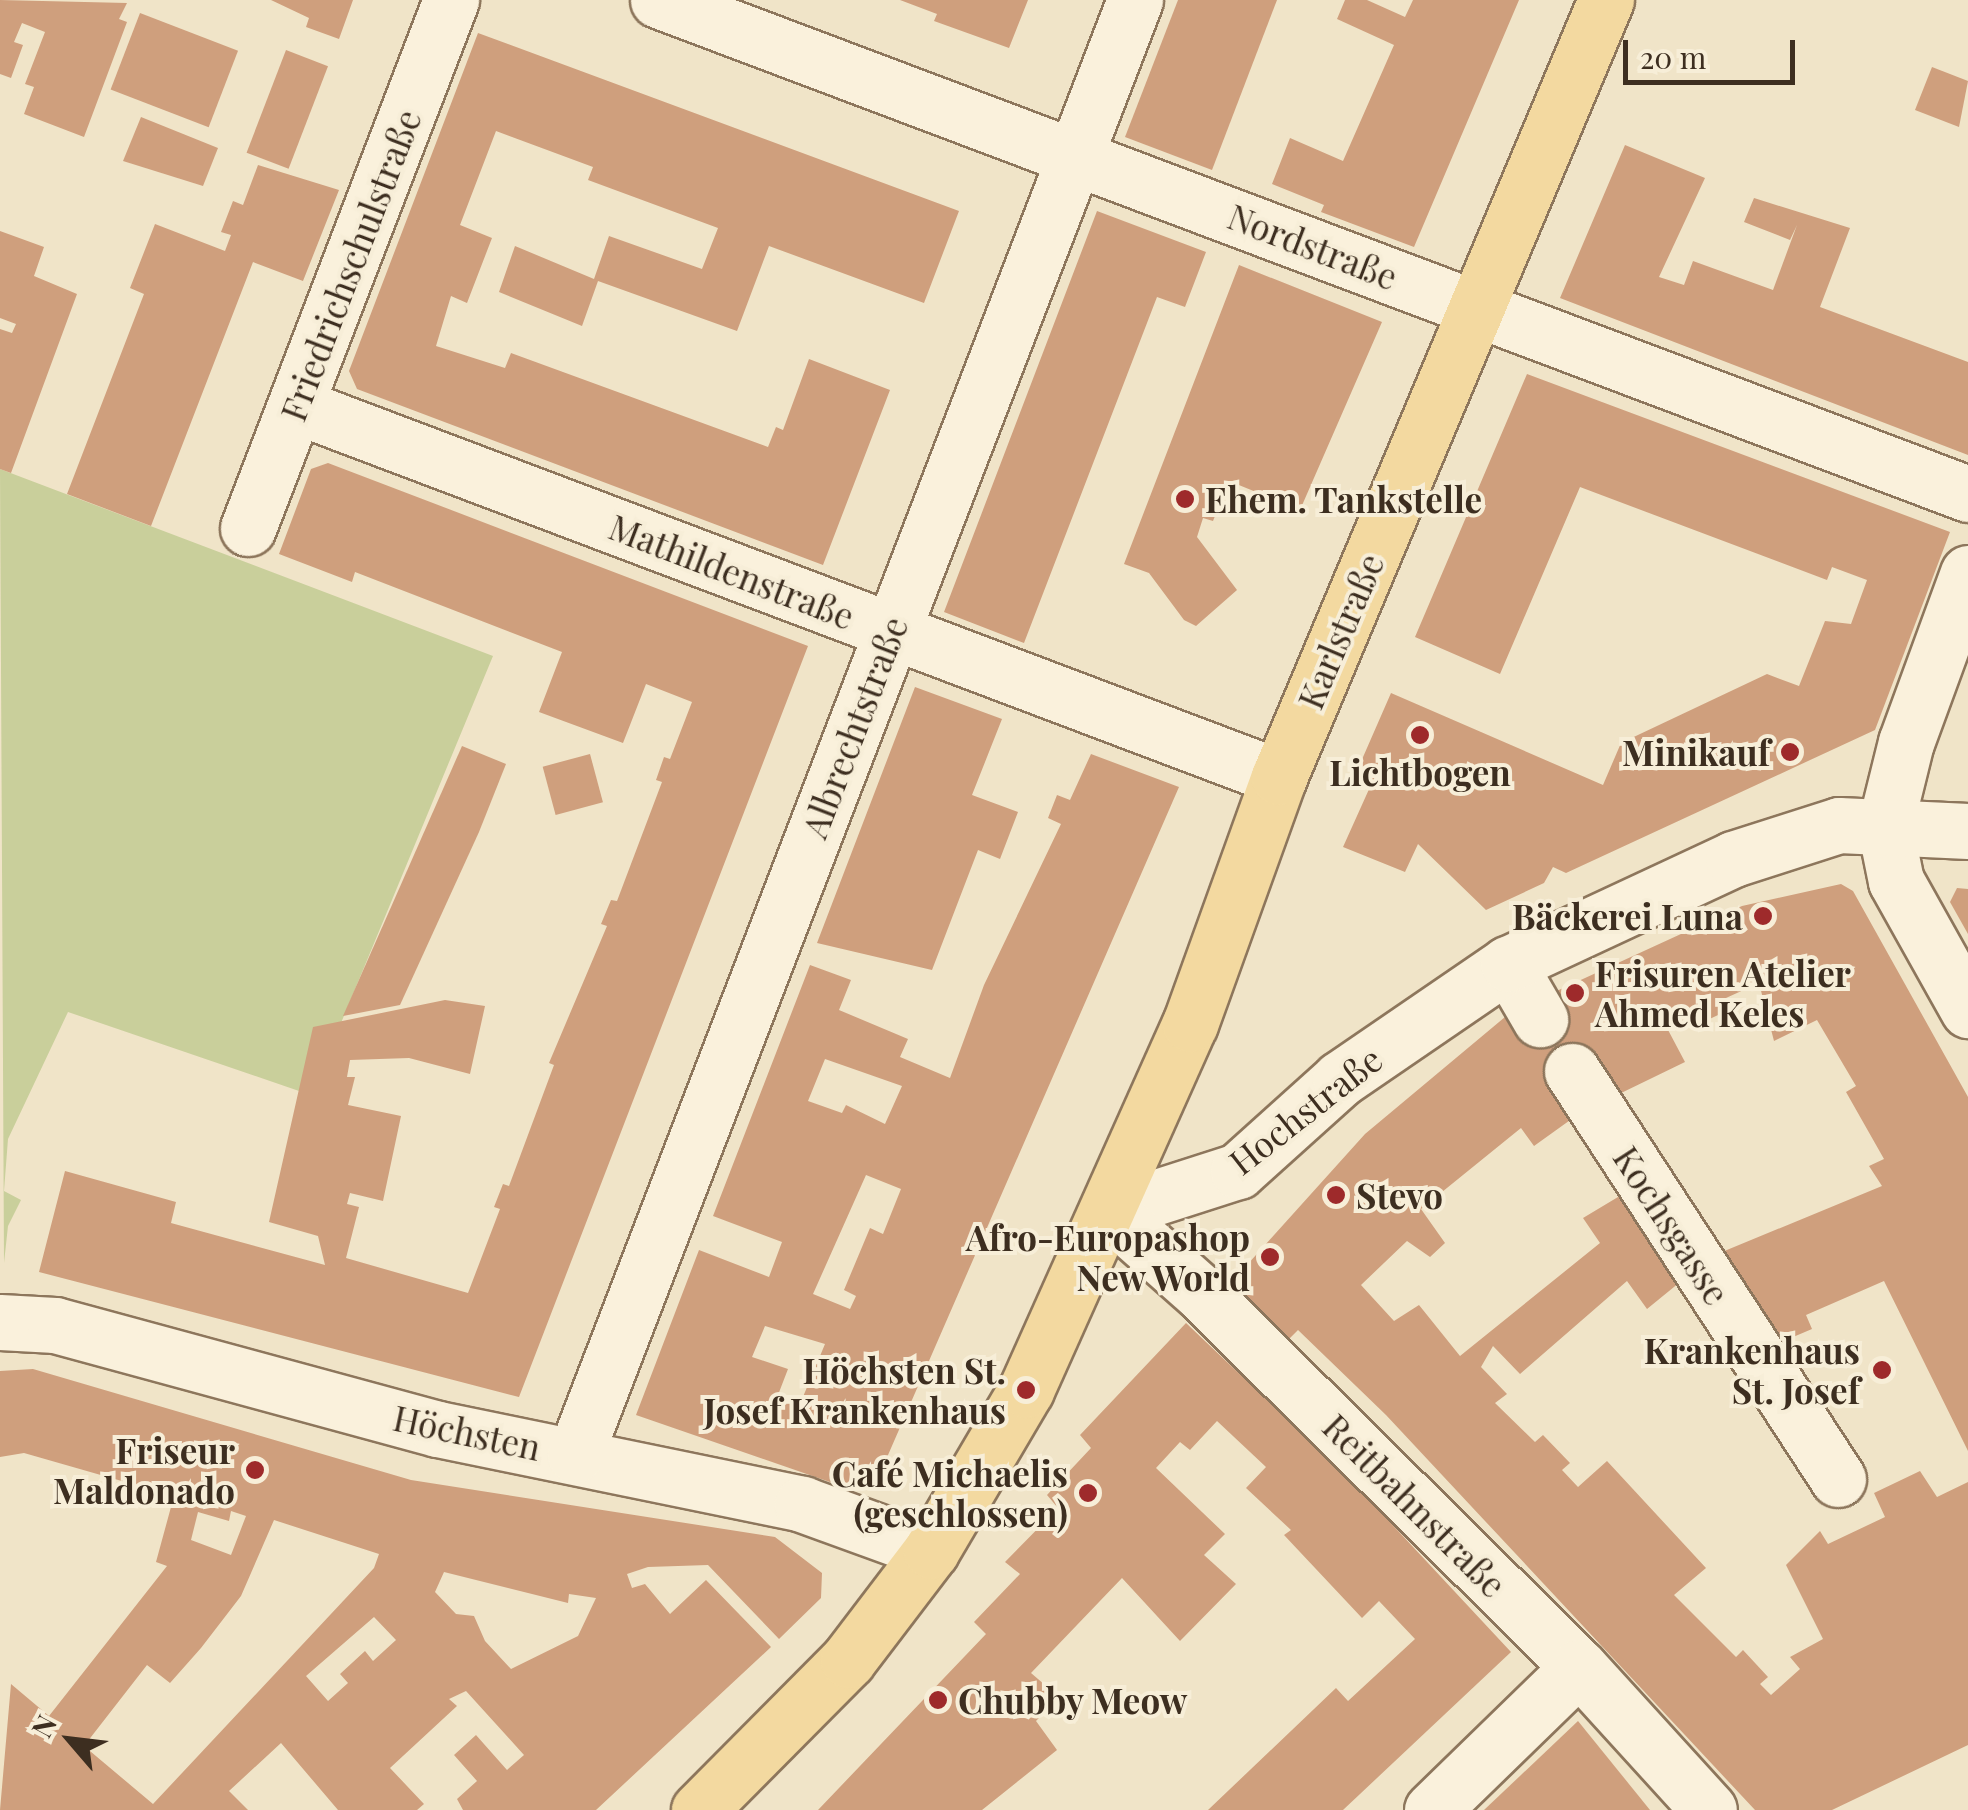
<!DOCTYPE html>
<meta charset="utf-8">
<style>
body{margin:0}
#map{position:relative;width:1968px;height:1810px;overflow:hidden;background:#f0e4c8;font-family:"Playfair Display",serif}
div>[style]{position:absolute}
[style*='--x']{left:calc(var(--x)*1px);top:calc(var(--y)*1px);width:calc(var(--w)*1px);rotate:calc(var(--a)*1deg)}
.green>*{inset:0;background:#c9cf9b}
.building>*{inset:0;background:#cf9f7d;transform-origin:0 0}
.roads{filter:drop-shadow(2px 0 #8d765c) drop-shadow(-2px 0 #8d765c) drop-shadow(0 2px #8d765c) drop-shadow(0 -2px #8d765c)}
.minor>*{height:55px;margin:-27.5px;padding:0 27.5px;transform-origin:27.5px;border-radius:27.5px;background:#faf1dc}
.major>*{height:55px;margin:-27.5px;padding:0 27.5px;transform-origin:27.5px;border-radius:27.5px;background:#f3d9a0}
.dots>*{width:28px;height:28px;translate:-50% -50%;box-sizing:border-box;border:5px solid #f7eed8;border-radius:50%}
span{translate:-50% -50%;white-space:nowrap;text-align:center;line-height:1.15;-webkit-text-stroke:8px #f7eed8;paint-order:stroke}
.street-label{font-size:35px;color:#3d2e20}
.poi-label{font-size:35px;color:#3d2e20;font-weight:700}
.left{translate:0 -50%;text-align:left}
.right{translate:-100% -50%;text-align:right}
.north{position:absolute;left:20px;top:1690px;width:100px;height:100px;-webkit-text-stroke:8px #f7eed8;paint-order:stroke;rotate:298deg;font-size:28px;font-weight:700;line-height:40px;text-align:center;color:#3d2e20}
.north::after{content:'';display:block;margin:auto;width:35px;height:45px;background:#3d2e20;clip-path:polygon(50% 0,100% 100%,50% 72%,0 100%)}
.scale{position:absolute;left:1623px;top:40px;width:172px;height:45px;box-sizing:border-box;border:5px solid #3d2e20;border-top:0;padding-left:12px;font-size:30px;line-height:35px;white-space:nowrap;color:#3d2e20;-webkit-text-stroke:8px #f7eed8;paint-order:stroke}
</style>
<div id="map">
<div class="green">
<i style="clip-path:polygon(0 469px,493px 656px,341px 1023px,299px 1091px,68px 1012px,8px 1139px,4px 1191px,21px 1200px,8px 1226px,4px 1263px)"></i>
</div>
<div class="building">
<i style="clip-path:polygon(0 0,127px 3px,119px 19px,127px 22px,84px 137px,24px 114px,34px 87px,25px 84px,45px 32px,22px 23px,14px 42px,23px 45px,11px 78px,0 74px)"></i>
<i style="clip-path:polygon(271px 0,353px 0,339px 39px,306px 27px,309px 18px)"></i>
<i style="clip-path:polygon(900px 0,1028px 0,1009px 48px,934px 21px,937px 14px)"></i>
<i style="clip-path:polygon(1178px 0,1277px 0,1212px 170px,1125px 137px)"></i>
<i style="clip-path:polygon(1345px 0,1367px 0,1405px 17px,1413px 0,1519px 0,1414px 247px,1321px 212px,1324px 205px,1272px 184px,1290px 138px,1343px 161px,1394px 45px,1337px 19px)"></i>
<i style="left:140px;top:13px;width:105px;height:82px;rotate:21deg"></i>
<i style="clip-path:polygon(478px 33px,959px 211px,924px 303px,769px 246px,737px 331px,598px 281px,582px 326px,499px 292px,515px 246px,594px 279px,609px 236px,702px 269px,718px 228px,588px 180px,593px 167px,496px 131px,460px 225px,492px 238px,467px 303px,451px 296px,436px 346px,505px 368px,511px 353px,768px 447px,776px 427px,783px 430px,809px 359px,890px 390px,823px 565px,357px 389px,349px 371px)"></i>
<i style="left:286px;top:50px;width:45px;height:110px;rotate:21deg"></i>
<i style="clip-path:polygon(1932px 67px,1968px 81px,1959px 127px,1915px 110px)"></i>
<i style="clip-path:polygon(141px 117px,218px 148px,203px 186px,123px 161px)"></i>
<i style="clip-path:polygon(1625px 145px,1705px 178px,1659px 277px,1684px 285px,1693px 261px,1773px 290px,1797px 225px,1790px 240px,1744px 222px,1754px 198px,1850px 228px,1820px 307px,1968px 362px,1968px 455px,1560px 298px)"></i>
<i style="clip-path:polygon(258px 165px,339px 190px,303px 281px,253px 262px,151px 526px,67px 494px,144px 294px,130px 288px,155px 224px,225px 251px,231px 235px,221px 232px,233px 201px,243px 205px)"></i>
<i style="clip-path:polygon(1097px 211px,1206px 252px,1185px 307px,1157px 297px,1024px 643px,944px 612px)"></i>
<i style="clip-path:polygon(0 231px,44px 247px,34px 276px,77px 294px,11px 473px,0 469px,0 329px,12px 333px,16px 324px,0 318px)"></i>
<i style="clip-path:polygon(1239px 265px,1382px 322px,1300px 510px,1229px 481px,1213px 521px,1203px 518px,1197px 537px,1237px 590px,1196px 626px,1184px 620px,1149px 573px,1124px 564px)"></i>
<i style="clip-path:polygon(1527px 374px,1950px 532px,1875px 730px,1566px 873px,1553px 867px,1544px 883px,1486px 910px,1418px 844px,1405px 872px,1343px 847px,1370px 787px,1353px 780px,1391px 693px,1603px 785px,1621px 743px,1767px 674px,1799px 686px,1825px 621px,1851px 624px,1867px 580px,1832px 567px,1827px 580px,1580px 487px,1500px 674px,1415px 637px)"></i>
<i style="clip-path:polygon(328px 463px,808px 646px,519px 1397px,39px 1272px,65px 1171px,176px 1202px,171px 1223px,325px 1265px,318px 1236px,269px 1222px,313px 1027px,445px 1000px,485px 1006px,470px 1074px,409px 1058px,350px 1060px,347px 1077px,355px 1077px,348px 1105px,401px 1116px,383px 1201px,350px 1193px,347px 1204px,359px 1207px,346px 1258px,468px 1293px,500px 1209px,494px 1207px,503px 1184px,509px 1186px,554px 1065px,549px 1063px,607px 926px,601px 924px,611px 900px,617px 901px,662px 782px,656px 780px,664px 757px,670px 759px,692px 702px,646px 684px,623px 743px,539px 712px,562px 652px,355px 572px,352px 582px,279px 554px,311px 469px)"></i>
<i style="clip-path:polygon(915px 687px,1002px 719px,972px 795px,1018px 812px,1000px 859px,978px 850px,932px 970px,817px 943px)"></i>
<i style="clip-path:polygon(462px 746px,506px 764px,479px 832px,400px 1005px,343px 1016px)"></i>
<i style="left:590px;top:754px;width:50px;height:49px;rotate:75deg"></i>
<i style="clip-path:polygon(evenodd,1091px 754px,1179px 787px,878px 1478px,850px 1489px,636px 1415px,699px 1250px,769px 1277px,782px 1242px,713px 1216px,810px 965px,851px 980px,839px 1010px,908px 1039px,900px 1057px,950px 1078px,984px 985px,1061px 824px,1048px 818px,1057px 795px,1070px 800px,1091px 754px,825px 1059px,902px 1086px,885px 1124px,846px 1105px,842px 1113px,808px 1101px,825px 1059px,1091px 754px,866px 1175px,901px 1189px,883px 1234px,870px 1228px,844px 1290px,856px 1296px,850px 1309px,813px 1294px,866px 1175px,1091px 754px,765px 1326px,825px 1344px,800px 1404px,778px 1395px,788px 1369px,752px 1357px,765px 1326px)"></i>
<i style="clip-path:polygon(1841px 884px,1853px 891px,1968px 1097px,1968px 1451px,1884px 1281px,1806px 1315px,1812px 1329px,1779px 1343px,1722px 1252px,1882px 1186px,1869px 1166px,1884px 1159px,1846px 1092px,1856px 1086px,1817px 1020px,1774px 1041px,1759px 983px,1726px 998px,1731px 1009px,1701px 1023px,1698px 1013px,1667px 1028px,1685px 1062px,1580px 1113px,1534px 1146px,1521px 1128px,1421px 1209px,1445px 1243px,1430px 1257px,1407px 1241px,1361px 1285px,1394px 1321px,1419px 1305px,1460px 1356px,1600px 1243px,1583px 1218px,1628px 1191px,1685px 1278px,1647px 1309px,1627px 1281px,1520px 1374px,1493px 1346px,1481px 1367px,1507px 1394px,1495px 1403px,1535px 1442px,1543px 1435px,1570px 1463px,1562px 1470px,1578px 1487px,1607px 1461px,1706px 1568px,1674px 1595px,1736px 1657px,1743px 1650px,1768px 1677px,1760px 1684px,1771px 1695px,1800px 1669px,1790px 1657px,1823px 1639px,1786px 1565px,1820px 1531px,1828px 1544px,1885px 1517px,1874px 1493px,1920px 1471px,1937px 1497px,1968px 1482px,1968px 1745px,1832px 1810px,1755px 1810px,1386px 1415px,1298px 1330px,1283px 1345px,1228px 1286px,1365px 1134px,1511px 1012px,1742px 906px)"></i>
<i style="clip-path:polygon(1957px 888px,1968px 889px,1968px 934px,1950px 902px)"></i>
<i style="clip-path:polygon(1186px 1323px,1345px 1474px,1511px 1652px,1343px 1810px,1208px 1810px,1336px 1688px,1348px 1701px,1415px 1639px,1379px 1601px,1362px 1618px,1284px 1535px,1291px 1530px,1246px 1488px,1266px 1467px,1217px 1421px,1190px 1450px,1180px 1442px,1156px 1468px,1225px 1534px,1204px 1555px,1236px 1584px,1180px 1641px,1122px 1578px,1031px 1673px,1059px 1697px,1036px 1721px,1057px 1750px,982px 1810px,818px 1810px,986px 1634px,974px 1622px,1020px 1574px,1005px 1562px,1058px 1508px,1047px 1495px,1091px 1448px,1080px 1435px)"></i>
<i style="clip-path:polygon(evenodd,33px 1369px,411px 1480px,775px 1537px,822px 1573px,821px 1598px,779px 1639px,708px 1565px,648px 1567px,627px 1574px,632px 1588px,645px 1584px,670px 1614px,706px 1580px,771px 1647px,596px 1810px,463px 1810px,457px 1799px,477px 1781px,454px 1755px,476px 1735px,507px 1770px,524px 1755px,466px 1691px,449px 1699px,457px 1706px,390px 1768px,424px 1804px,417px 1810px,338px 1810px,281px 1743px,229px 1791px,248px 1810px,0 1810px,11px 1684px,49px 1716px,167px 1566px,156px 1562px,174px 1496px,24px 1453px,0 1457px,0 1371px,33px 1369px,231px 1511px,246px 1516px,231px 1555px,191px 1540px,198px 1512px,229px 1521px,231px 1511px,33px 1369px,274px 1520px,379px 1554px,374px 1568px,153px 1804px,84px 1746px,147px 1665px,170px 1683px,201px 1648px,241px 1596px,274px 1520px,33px 1369px,444px 1572px,568px 1603px,569px 1594px,596px 1598px,578px 1636px,511px 1669px,485px 1641px,474px 1616px,456px 1614px,435px 1592px,444px 1572px,33px 1369px,374px 1617px,396px 1640px,373px 1661px,365px 1651px,340px 1674px,348px 1683px,328px 1701px,306px 1676px,374px 1617px)"></i>
<i style="clip-path:polygon(1578px 1721px,1650px 1810px,1484px 1810px)"></i>
</div>
<div class="roads">
<div class="minor">
<i style="--x:658;--y:0;--w:1400;--a:20.66"></i>
<i style="--x:297;--y:406;--w:1050;--a:20.7"></i>
<i style="--x:248;--y:528;--w:566;--a:-68.97"></i>
<i style="--x:1968;--y:573;--w:180;--a:110.1"></i>
<i style="--x:1906;--y:742;--w:88;--a:103.9"></i>
<i style="--x:1885;--y:827;--w:55;--a:78.5"></i>
<i style="--x:1896;--y:881;--w:148;--a:60.8"></i>
<i style="--x:1508;--y:964;--w:64;--a:59.8"></i>
<i style="--x:1572;--y:1071;--w:487;--a:56.9"></i>
<i style="--x:1110;--y:1212;--w:134;--a:-17.8"></i>
<i style="--x:1238;--y:1171;--w:137;--a:-42"></i>
<i style="--x:1340;--y:1079;--w:204;--a:-34.4"></i>
<i style="--x:1508;--y:964;--w:248;--a:-25"></i>
<i style="--x:1733;--y:859;--w:111;--a:-17.8"></i>
<i style="--x:1839;--y:825;--w:129;--a:2.7"></i>
<i style="--x:1110;--y:1212;--w:119;--a:41.6"></i>
<i style="--x:1199;--y:1291;--w:535;--a:44.7"></i>
<i style="--x:1579;--y:1667;--w:193;--a:47.7"></i>
<i style="--x:0;--y:1322;--w:55;--a:3.1"></i>
<i style="--x:55;--y:1325;--w:397;--a:15.2"></i>
<i style="--x:438;--y:1429;--w:372;--a:11.6"></i>
<i style="--x:802;--y:1504;--w:137;--a:20"></i>
<i style="--x:575;--y:1455;--w:1559;--a:-68.95"></i>
<i style="--x:1432;--y:1810;--w:205;--a:-44.2"></i>
</div>
<div class="major">
<i style="--x:699;--y:1810;--w:211;--a:-45.2"></i>
<i style="--x:848;--y:1660;--w:137;--a:-52.7"></i>
<i style="--x:931;--y:1551;--w:187;--a:-59.5"></i>
<i style="--x:1026;--y:1390;--w:401;--a:-65.9"></i>
<i style="--x:1190;--y:1024;--w:263;--a:-70.2"></i>
<i style="--x:1279;--y:777;--w:843;--a:-67.18"></i>
</div>
</div>
<div class="dots">
<i style="left:1185px;top:499px;background:#9e2a2b"></i>
<i style="left:1420px;top:735px;background:#9e2a2b"></i>
<i style="left:1790px;top:752px;background:#9e2a2b"></i>
<i style="left:1763px;top:916px;background:#9e2a2b"></i>
<i style="left:1575px;top:993px;background:#9e2a2b"></i>
<i style="left:1336px;top:1195px;background:#9e2a2b"></i>
<i style="left:1270px;top:1257px;background:#9e2a2b"></i>
<i style="left:1882px;top:1370px;background:#9e2a2b"></i>
<i style="left:1026px;top:1390px;background:#9e2a2b"></i>
<i style="left:255px;top:1470px;background:#9e2a2b"></i>
<i style="left:1088px;top:1493px;background:#9e2a2b"></i>
<i style="left:938px;top:1700px;background:#9e2a2b"></i>
</div>
<div class="street-label">
<span style="left:1313px;top:246px;rotate:21deg">Nordstraße</span>
<span style="left:350px;top:265px;rotate:-69deg">Friedrichschulstraße</span>
<span style="left:732px;top:571px;rotate:21deg">Mathildenstraße</span>
<span style="left:1340px;top:631px;rotate:-67deg">Karlstraße</span>
<span style="left:854px;top:727px;rotate:-69deg">Albrechtstraße</span>
<span style="left:1305px;top:1110px;rotate:-38deg">Hochstraße</span>
<span style="left:1672px;top:1225px;rotate:57deg">Kochsgasse</span>
<span style="left:467px;top:1432px;rotate:12deg">Höchsten</span>
<span style="left:1415px;top:1505px;rotate:45deg">Reitbahnstraße</span>
</div>
<div class="poi-label">
<span class="left" style="left:1205px;top:499px">Ehem. Tankstelle</span>
<span class="right" style="left:1770px;top:752px">Minikauf</span>
<span style="left:1420px;top:772px">Lichtbogen</span>
<span class="right" style="left:1743px;top:916px">Bäckerei Luna</span>
<span class="left" style="left:1595px;top:993px">Frisuren Atelier<br>Ahmed Keles</span>
<span class="left" style="left:1356px;top:1195px">Stevo</span>
<span class="right" style="left:1250px;top:1257px">Afro-Europashop<br>New World</span>
<span class="right" style="left:1860px;top:1370px">Krankenhaus<br>St. Josef</span>
<span class="right" style="left:1006px;top:1390px">Höchsten St.<br>Josef Krankenhaus</span>
<span class="right" style="left:235px;top:1470px">Friseur<br>Maldonado</span>
<span class="right" style="left:1068px;top:1493px">Café Michaelis<br>(geschlossen)</span>
<span class="left" style="left:958px;top:1700px">Chubby Meow</span>
</div>
<div class="north">N</div>
<div class="scale">20 m</div>
</div>
